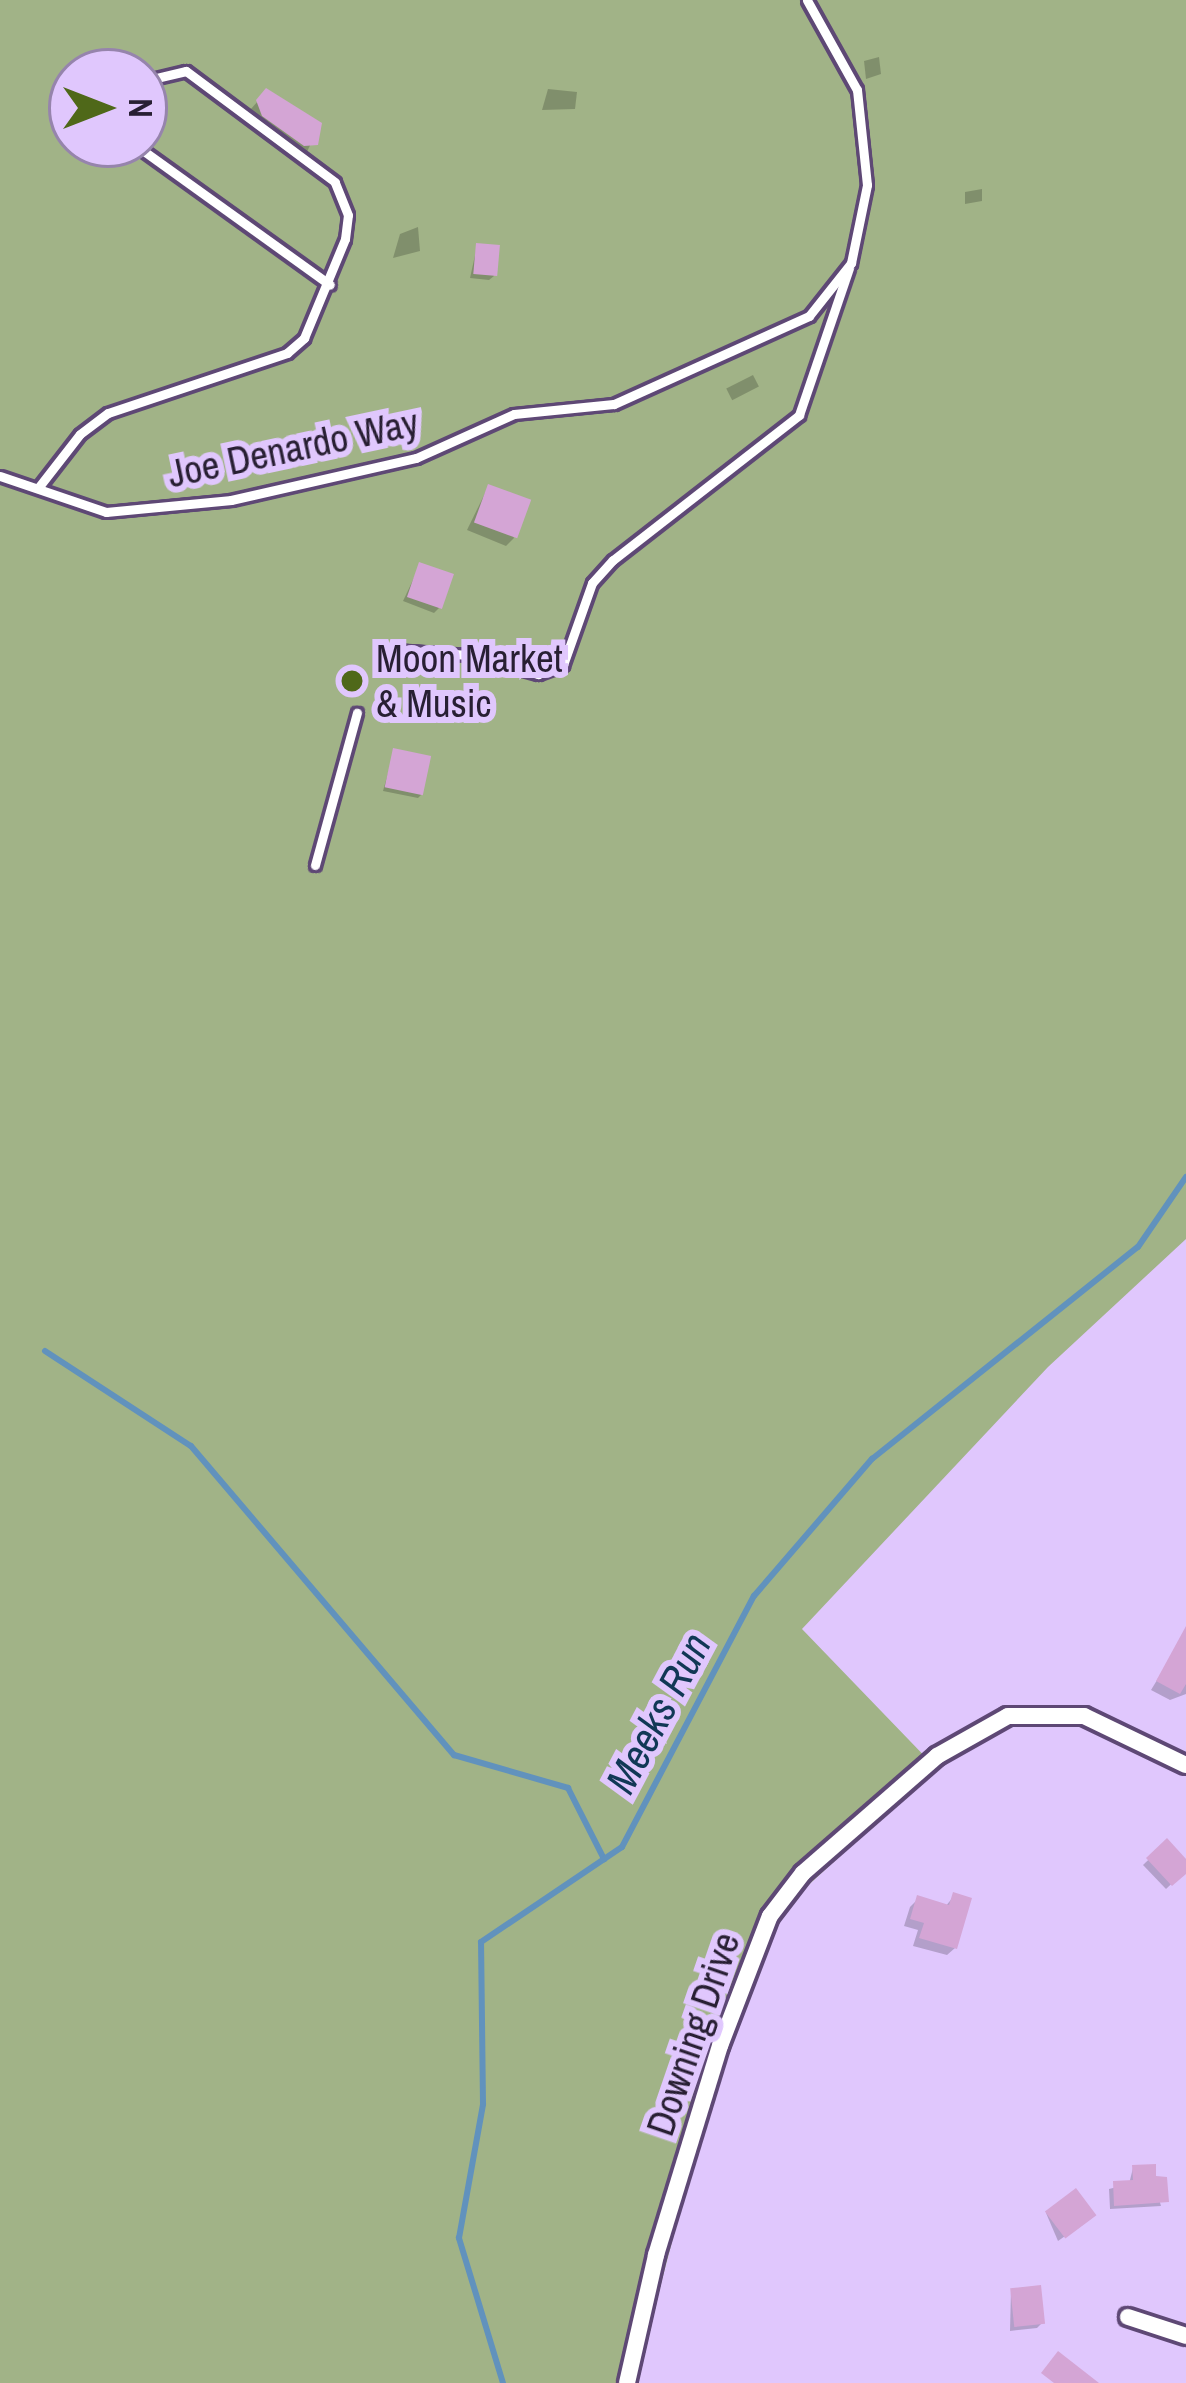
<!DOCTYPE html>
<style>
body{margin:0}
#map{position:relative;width:1186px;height:2383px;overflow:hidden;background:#e0c7fd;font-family:"Archivo Narrow",sans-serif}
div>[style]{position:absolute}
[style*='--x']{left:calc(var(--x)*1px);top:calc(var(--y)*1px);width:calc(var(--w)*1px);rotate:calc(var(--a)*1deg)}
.green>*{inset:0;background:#a1b387}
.shadow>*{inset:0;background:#0003;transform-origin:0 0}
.stream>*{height:6px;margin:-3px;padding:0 3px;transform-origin:3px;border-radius:3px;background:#6192bd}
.building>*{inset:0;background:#d4a5d5;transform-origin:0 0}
.roads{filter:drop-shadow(3px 0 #5e4875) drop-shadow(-3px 0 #5e4875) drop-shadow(0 3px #5e4875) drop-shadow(0 -3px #5e4875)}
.service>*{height:9px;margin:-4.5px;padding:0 4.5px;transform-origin:4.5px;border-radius:4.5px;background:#fff}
.minor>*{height:16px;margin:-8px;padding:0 8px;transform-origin:8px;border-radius:8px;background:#fff}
.dots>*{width:33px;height:33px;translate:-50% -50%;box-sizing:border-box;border:6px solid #e0c7fd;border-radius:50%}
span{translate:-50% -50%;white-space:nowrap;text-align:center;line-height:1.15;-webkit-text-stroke:12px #e0c7fd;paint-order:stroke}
.street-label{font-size:39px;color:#281f33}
.poi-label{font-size:39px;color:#281f33}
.left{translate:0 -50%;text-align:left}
.water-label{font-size:42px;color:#113856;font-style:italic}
.north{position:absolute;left:48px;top:48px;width:120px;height:120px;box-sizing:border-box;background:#e0c7fd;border:3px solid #9684ac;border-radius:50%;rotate:90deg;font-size:33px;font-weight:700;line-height:48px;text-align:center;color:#281f33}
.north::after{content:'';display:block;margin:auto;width:42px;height:54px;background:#4f6819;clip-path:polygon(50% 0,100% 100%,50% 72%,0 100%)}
</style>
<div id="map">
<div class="green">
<i style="clip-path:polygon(evenodd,0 0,1186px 0,1186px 1239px,1048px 1367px,802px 1629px,936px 1768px,752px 1937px,635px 2383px,0 2383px,0 0,72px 72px,144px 72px,144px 144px,72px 144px,72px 72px)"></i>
</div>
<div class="shadow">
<i style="clip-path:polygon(879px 57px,881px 74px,866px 79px,864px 61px)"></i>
<i style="clip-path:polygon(548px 89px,577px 92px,575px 109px,542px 110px)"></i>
<i style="clip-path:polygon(267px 91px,319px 125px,307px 152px,295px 153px,255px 124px,250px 110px)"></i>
<i style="clip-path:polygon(982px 189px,982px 201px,965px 204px,965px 192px)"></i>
<i style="clip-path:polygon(418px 227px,420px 251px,393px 258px,400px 234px)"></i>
<i style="clip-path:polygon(477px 246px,494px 276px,489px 280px,470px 278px)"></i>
<i style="left:753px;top:375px;width:13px;height:30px;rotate:63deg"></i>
<i style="clip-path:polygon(488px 487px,514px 538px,506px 546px,467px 530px)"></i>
<i style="clip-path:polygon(420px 565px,439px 608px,434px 613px,403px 601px)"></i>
<i style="clip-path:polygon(394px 752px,422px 794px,418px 798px,383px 791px)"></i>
<i style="clip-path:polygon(1179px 1644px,1186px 1648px,1186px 1694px,1170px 1700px,1151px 1690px)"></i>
<i style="clip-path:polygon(1167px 1842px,1186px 1870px,1166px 1889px,1143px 1865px)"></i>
<i style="clip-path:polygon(954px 1896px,955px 1948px,947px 1955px,913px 1946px,918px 1930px,904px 1926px,910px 1907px,918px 1899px,945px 1907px)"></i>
<i style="clip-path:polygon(1133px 2168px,1153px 2178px,1161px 2206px,1110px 2209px,1109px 2189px,1129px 2184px)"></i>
<i style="clip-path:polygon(1046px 2213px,1088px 2220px,1058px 2241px)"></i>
<i style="clip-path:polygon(1011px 2291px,1042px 2323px,1037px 2328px,1010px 2331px)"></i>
</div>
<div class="stream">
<i style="--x:45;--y:1351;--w:174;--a:33.1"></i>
<i style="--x:191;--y:1446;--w:406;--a:49.6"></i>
<i style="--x:454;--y:1755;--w:119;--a:16.1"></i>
<i style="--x:568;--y:1788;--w:80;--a:63.1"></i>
<i style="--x:503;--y:2383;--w:152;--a:-106.9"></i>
<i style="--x:459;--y:2238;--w:136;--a:-79.8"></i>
<i style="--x:483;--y:2104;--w:162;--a:-90.7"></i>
<i style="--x:481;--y:1942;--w:170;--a:-34"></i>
<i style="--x:622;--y:1847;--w:284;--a:-62.3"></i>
<i style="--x:754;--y:1596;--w:181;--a:-49.3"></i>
<i style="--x:872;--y:1459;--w:340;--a:-38.6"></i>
<i style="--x:1138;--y:1247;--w:85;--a:-55.6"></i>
</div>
<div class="building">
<i style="clip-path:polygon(266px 88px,322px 123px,318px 145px,304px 146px,262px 116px,256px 100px)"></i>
<i style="left:476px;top:243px;width:24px;height:31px;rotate:5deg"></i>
<i style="left:488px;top:484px;width:46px;height:41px;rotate:20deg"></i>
<i style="left:419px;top:562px;width:37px;height:37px;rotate:19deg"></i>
<i style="left:393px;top:748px;width:39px;height:40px;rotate:12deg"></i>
<i style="clip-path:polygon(1186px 1626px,1186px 1684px,1180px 1694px,1156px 1681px)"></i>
<i style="clip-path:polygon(1167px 1838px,1186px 1859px,1186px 1874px,1172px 1886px,1146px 1858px)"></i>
<i style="clip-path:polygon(953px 1892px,972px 1898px,957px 1949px,919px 1938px,924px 1923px,910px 1919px,917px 1895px,949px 1905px)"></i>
<i style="clip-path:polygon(1156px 2164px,1156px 2176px,1167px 2177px,1169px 2202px,1114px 2206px,1113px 2181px,1133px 2180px,1132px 2165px)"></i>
<i style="left:1076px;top:2188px;width:34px;height:39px;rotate:53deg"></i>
<i style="left:1041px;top:2285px;width:39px;height:31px;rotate:84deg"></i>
<i style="clip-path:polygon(1058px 2351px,1099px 2383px,1054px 2383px,1041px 2373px)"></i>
</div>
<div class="roads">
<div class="service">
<i style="--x:134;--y:144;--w:241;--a:35.7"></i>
<i style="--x:0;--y:476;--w:112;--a:18.8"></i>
<i style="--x:106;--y:512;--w:126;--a:-5.5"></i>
<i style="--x:231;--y:500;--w:190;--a:-12.8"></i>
<i style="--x:416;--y:458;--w:107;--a:-24.2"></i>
<i style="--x:514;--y:414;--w:100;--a:-5.7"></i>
<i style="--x:614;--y:404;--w:214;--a:-24.3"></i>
<i style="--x:809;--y:316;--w:68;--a:-51.6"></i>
<i style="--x:851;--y:263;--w:80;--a:-78.4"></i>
<i style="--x:867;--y:185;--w:96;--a:-96"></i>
<i style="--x:857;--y:90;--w:103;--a:-119.1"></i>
<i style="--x:38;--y:488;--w:68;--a:-52.1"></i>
<i style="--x:80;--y:434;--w:35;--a:-37"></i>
<i style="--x:108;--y:413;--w:189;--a:-18.5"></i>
<i style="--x:287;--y:353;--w:23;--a:-41"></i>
<i style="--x:304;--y:338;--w:107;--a:-67.5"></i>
<i style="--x:345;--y:239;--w:24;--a:-83"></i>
<i style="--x:348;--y:215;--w:35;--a:-112"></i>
<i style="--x:335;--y:182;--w:186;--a:-143.3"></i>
<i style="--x:186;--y:71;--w:43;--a:166.6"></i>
<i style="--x:394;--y:650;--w:75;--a:3.8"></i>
<i style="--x:469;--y:655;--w:72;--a:15.4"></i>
<i style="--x:538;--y:674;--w:27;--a:-20"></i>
<i style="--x:563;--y:665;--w:87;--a:-70.5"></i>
<i style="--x:592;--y:583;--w:31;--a:-48"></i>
<i style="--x:613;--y:560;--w:236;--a:-37.9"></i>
<i style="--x:799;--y:415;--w:155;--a:-71.2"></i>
<i style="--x:315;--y:865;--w:158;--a:-74.6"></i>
</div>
<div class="minor">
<i style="--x:1128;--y:2317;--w:61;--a:18.1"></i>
<i style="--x:627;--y:2383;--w:131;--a:-77.2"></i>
<i style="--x:656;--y:2255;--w:219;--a:-73"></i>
<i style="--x:720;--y:2046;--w:139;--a:-69"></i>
<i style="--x:770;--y:1916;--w:54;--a:-52.5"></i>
<i style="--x:803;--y:1873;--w:178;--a:-41.1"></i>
<i style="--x:937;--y:1756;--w:81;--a:-29.4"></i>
<i style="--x:1008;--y:1716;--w:76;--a:0"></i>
<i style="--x:1084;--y:1716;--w:113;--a:25.7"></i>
</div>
</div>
<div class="dots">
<i style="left:352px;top:681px;background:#4f6819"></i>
</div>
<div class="street-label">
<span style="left:293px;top:448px;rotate:-12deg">Joe Denardo Way</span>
<span style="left:693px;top:2034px;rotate:-71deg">Downing Drive</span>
</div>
<div class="poi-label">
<span class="left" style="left:376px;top:681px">Moon Market<br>&amp; Music</span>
</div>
<div class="water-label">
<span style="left:658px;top:1713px;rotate:-62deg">Meeks Run</span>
</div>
<div class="north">N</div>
</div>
